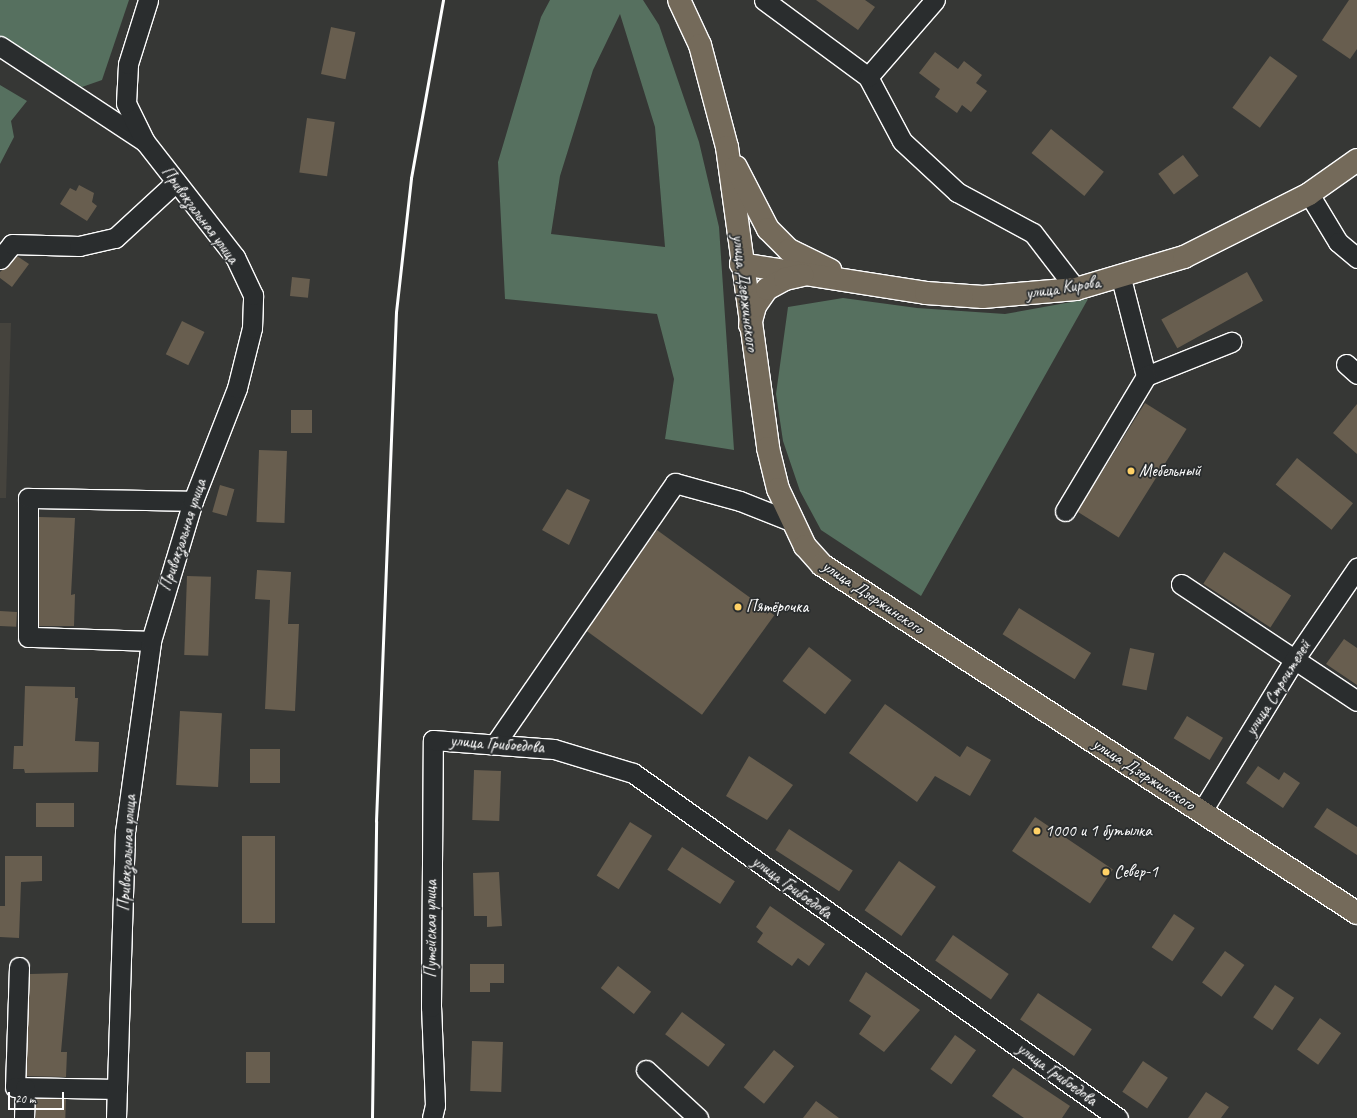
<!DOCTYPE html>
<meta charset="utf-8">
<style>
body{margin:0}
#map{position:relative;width:1357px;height:1118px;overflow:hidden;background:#363735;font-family:Caveat,sans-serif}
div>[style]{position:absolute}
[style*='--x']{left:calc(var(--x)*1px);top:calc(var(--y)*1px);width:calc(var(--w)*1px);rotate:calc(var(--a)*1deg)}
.built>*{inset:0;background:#45433d}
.green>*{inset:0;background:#56705f}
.building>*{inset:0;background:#685e4f;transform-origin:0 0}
.roads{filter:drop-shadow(1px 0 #fff) drop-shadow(-1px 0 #fff) drop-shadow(0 1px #fff) drop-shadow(0 -1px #fff)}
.minor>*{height:19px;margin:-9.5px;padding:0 9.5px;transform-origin:9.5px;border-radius:9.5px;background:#2a2d2e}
.major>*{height:22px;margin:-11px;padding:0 11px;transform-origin:11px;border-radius:11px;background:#746a5a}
.rail>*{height:3px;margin:-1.5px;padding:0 1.5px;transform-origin:1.5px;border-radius:1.5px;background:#fff}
.dots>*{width:11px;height:11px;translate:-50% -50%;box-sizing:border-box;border:2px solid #2a2d2e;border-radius:50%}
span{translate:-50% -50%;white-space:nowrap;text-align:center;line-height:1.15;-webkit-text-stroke:3.5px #2a2d2e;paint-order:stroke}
.street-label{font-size:17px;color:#fff}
.poi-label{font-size:17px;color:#fff}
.left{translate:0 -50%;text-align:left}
.scale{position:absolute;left:8px;top:1092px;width:56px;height:18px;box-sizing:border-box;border:2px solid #fff;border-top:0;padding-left:5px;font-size:12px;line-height:14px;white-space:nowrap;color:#fff;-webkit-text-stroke:3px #2a2d2e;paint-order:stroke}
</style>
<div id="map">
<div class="built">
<i style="clip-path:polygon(0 323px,11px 323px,6px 498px,0 498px)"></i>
</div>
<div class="green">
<i style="clip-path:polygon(0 0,129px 0,102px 80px,82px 87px,0 36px)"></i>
<i style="clip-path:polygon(evenodd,550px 0,643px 0,659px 25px,699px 142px,719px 227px,734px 450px,665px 439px,674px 379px,657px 314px,505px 299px,498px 162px,541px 17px,550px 0,620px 14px,655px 127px,665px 247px,551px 234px,560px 176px,593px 70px,620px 14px)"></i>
<i style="clip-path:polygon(0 85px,27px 101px,11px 121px,14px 137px,0 164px)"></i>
<i style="clip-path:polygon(843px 298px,917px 308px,1005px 314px,1088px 299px,921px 596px,821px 530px,800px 491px,783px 441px,776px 394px,788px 307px)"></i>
</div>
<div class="building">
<i style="clip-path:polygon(816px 0,865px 0,875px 7px,858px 30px)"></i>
<i style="clip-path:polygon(1349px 0,1357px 0,1357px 49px,1350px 59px,1322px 40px)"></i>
<i style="left:331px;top:27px;width:25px;height:48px;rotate:12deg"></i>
<i style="clip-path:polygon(935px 52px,958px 69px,964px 61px,982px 75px,976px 83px,987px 91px,971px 112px,962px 105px,957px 113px,935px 97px,940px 89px,919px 73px)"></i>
<i style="left:1270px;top:56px;width:34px;height:64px;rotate:36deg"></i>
<i style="left:307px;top:118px;width:28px;height:55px;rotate:8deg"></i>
<i style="left:1051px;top:129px;width:68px;height:31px;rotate:39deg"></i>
<i style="left:1183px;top:155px;width:26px;height:31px;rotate:53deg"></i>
<i style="clip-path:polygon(79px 185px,94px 193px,92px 202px,97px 206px,87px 221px,60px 204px,70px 188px,76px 191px)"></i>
<i style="clip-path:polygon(17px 256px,29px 264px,12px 287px,0 278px,0 272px)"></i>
<i style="left:1247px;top:272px;width:33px;height:98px;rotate:61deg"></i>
<i style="left:292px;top:277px;width:18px;height:19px;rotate:6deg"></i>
<i style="left:182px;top:321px;width:25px;height:37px;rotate:26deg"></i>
<i style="left:1145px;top:403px;width:49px;height:128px;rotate:32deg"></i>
<i style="clip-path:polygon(1357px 404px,1357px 454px,1333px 433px)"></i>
<i style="left:291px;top:410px;width:21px;height:23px"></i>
<i style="left:259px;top:450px;width:28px;height:72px;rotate:2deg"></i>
<i style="left:1297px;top:458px;width:72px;height:34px;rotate:39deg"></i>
<i style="left:220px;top:485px;width:15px;height:28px;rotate:16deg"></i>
<i style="clip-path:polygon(567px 489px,590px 500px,569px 545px,542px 530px)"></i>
<i style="clip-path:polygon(39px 517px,75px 518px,71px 595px,75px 594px,74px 626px,39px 626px)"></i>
<i style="left:657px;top:530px;width:145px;height:123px;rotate:36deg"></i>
<i style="left:1224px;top:552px;width:80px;height:38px;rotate:33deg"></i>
<i style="clip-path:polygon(257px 570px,291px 572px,288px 624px,299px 624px,295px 711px,265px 709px,270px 600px,255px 599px)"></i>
<i style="left:187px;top:576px;width:24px;height:79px;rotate:2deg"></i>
<i style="left:1019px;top:608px;width:85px;height:31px;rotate:32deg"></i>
<i style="left:0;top:611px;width:17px;height:15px;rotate:3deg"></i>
<i style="clip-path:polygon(1344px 639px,1357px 648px,1357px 685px,1326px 664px)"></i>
<i style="left:809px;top:647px;width:54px;height:43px;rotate:38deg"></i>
<i style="left:1130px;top:648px;width:25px;height:38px;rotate:12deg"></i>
<i style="clip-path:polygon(25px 686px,75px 687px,75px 698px,78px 698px,75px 741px,99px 742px,98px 772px,25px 773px,24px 769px,13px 769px,14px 746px,23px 746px)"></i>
<i style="clip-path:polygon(885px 704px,960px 757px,967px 746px,991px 760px,970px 796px,935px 776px,917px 802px,849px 753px)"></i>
<i style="left:180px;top:711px;width:42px;height:74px;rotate:3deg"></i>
<i style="left:1187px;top:716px;width:42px;height:26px;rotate:31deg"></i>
<i style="left:250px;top:749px;width:30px;height:34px"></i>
<i style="clip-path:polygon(749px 756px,793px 785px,767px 820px,726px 796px)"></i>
<i style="clip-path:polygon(1258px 766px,1279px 780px,1284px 772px,1300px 783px,1283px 808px,1246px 783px)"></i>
<i style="left:474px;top:770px;width:27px;height:50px;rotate:2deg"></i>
<i style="left:36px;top:803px;width:38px;height:24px"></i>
<i style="clip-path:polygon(1327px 808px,1357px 827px,1357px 855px,1314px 827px)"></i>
<i style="left:1035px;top:817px;width:94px;height:41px;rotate:34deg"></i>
<i style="left:630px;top:822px;width:26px;height:63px;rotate:32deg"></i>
<i style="left:789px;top:829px;width:76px;height:25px;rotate:33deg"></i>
<i style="left:242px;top:836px;width:33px;height:87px"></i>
<i style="left:682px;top:847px;width:63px;height:27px;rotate:33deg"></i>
<i style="clip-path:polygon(5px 856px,42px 856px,42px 881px,21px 882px,19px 938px,0 937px,0 906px,5px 906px)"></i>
<i style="left:899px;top:861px;width:45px;height:60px;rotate:35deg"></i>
<i style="clip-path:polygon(499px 872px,502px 926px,487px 927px,487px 916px,474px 916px,473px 873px)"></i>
<i style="clip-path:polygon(770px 906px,825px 944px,809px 966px,798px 958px,792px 966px,757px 942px,763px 933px,756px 927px)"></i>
<i style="left:1174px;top:914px;width:25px;height:40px;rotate:34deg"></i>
<i style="left:953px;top:935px;width:68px;height:31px;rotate:35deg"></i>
<i style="left:1225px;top:951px;width:24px;height:39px;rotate:36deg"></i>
<i style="clip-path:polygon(470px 964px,504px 964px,504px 983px,490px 983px,490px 992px,470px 992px)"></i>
<i style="left:618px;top:966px;width:42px;height:28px;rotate:38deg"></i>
<i style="clip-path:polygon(866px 972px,920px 1010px,884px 1052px,859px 1034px,871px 1016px,849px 1001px)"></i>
<i style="clip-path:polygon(68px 973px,61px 1052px,67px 1052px,66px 1077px,26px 1076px,30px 974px)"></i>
<i style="left:1275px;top:985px;width:23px;height:39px;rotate:34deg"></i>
<i style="left:1038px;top:993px;width:65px;height:32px;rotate:34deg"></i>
<i style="left:682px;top:1012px;width:54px;height:28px;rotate:37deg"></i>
<i style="left:1320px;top:1018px;width:26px;height:39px;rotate:36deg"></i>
<i style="left:955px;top:1035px;width:26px;height:42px;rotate:36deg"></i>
<i style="left:472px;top:1041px;width:31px;height:50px;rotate:2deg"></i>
<i style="left:774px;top:1050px;width:26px;height:48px;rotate:39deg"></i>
<i style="left:246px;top:1052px;width:24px;height:31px"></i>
<i style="left:1143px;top:1061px;width:30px;height:37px;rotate:34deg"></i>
<i style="clip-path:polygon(1013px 1068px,1070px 1106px,1062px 1118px,1024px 1118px,992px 1096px)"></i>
<i style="clip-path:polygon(1206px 1092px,1229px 1107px,1221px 1118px,1188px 1118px)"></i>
<i style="left:36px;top:1098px;width:30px;height:20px;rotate:2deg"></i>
<i style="clip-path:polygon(816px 1101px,839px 1118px,803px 1118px)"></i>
</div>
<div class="roads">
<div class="minor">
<i style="--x:764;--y:0;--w:129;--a:36.5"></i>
<i style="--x:868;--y:77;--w:72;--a:62"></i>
<i style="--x:902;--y:141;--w:75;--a:42.8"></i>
<i style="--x:957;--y:192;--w:86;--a:28.3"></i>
<i style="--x:1033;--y:233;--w:71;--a:52.5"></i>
<i style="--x:0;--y:46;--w:173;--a:33.4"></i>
<i style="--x:868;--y:77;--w:102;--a:-49"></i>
<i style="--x:1309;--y:194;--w:56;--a:58.9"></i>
<i style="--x:1338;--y:242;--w:25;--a:40"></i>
<i style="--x:0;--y:259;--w:19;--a:-51"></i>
<i style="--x:12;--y:244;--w:67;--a:1.7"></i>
<i style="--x:79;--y:246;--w:37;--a:-13"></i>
<i style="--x:115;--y:238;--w:83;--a:-42.6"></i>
<i style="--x:1121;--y:278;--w:101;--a:75.7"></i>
<i style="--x:1146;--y:376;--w:92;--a:-21.8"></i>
<i style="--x:1346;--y:364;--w:15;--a:42"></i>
<i style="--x:1065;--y:511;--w:157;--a:-59"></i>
<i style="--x:1181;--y:584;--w:211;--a:33.6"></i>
<i style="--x:151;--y:641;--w:123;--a:-178.1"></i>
<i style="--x:28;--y:637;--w:139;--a:-90"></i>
<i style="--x:28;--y:498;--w:165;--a:1"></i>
<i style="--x:495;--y:744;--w:317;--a:-55.4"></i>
<i style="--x:675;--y:483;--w:67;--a:15.5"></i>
<i style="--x:740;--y:501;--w:57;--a:21.6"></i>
<i style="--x:1202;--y:811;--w:177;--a:-58.6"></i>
<i style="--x:1294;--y:660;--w:112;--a:-55.6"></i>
<i style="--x:19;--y:967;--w:120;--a:91.9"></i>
<i style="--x:15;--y:1087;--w:102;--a:1.1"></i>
<i style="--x:646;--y:1070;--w:71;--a:42.7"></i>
<i style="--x:24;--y:1118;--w:30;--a:-88"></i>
<i style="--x:116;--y:1118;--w:286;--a:-88.2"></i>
<i style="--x:125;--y:832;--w:193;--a:-82.2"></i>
<i style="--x:151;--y:641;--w:146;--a:-73.3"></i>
<i style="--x:193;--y:501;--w:121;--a:-68.7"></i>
<i style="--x:237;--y:388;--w:62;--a:-76"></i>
<i style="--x:252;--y:328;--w:33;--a:-88"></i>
<i style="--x:253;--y:295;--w:42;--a:-115.3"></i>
<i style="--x:235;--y:257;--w:146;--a:-128"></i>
<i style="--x:145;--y:142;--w:43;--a:-116"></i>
<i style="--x:126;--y:103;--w:39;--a:-87"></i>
<i style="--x:128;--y:64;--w:67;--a:-72.6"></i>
<i style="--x:432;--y:1118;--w:13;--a:-77"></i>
<i style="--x:435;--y:1105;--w:98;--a:-92.3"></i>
<i style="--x:431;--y:1007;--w:267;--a:-89.6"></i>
<i style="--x:433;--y:740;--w:121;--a:4.3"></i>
<i style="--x:554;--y:749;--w:83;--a:16.9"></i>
<i style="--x:633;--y:773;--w:595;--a:35.43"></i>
</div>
<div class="major">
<i style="--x:679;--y:0;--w:50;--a:65"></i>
<i style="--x:700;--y:45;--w:106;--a:75.2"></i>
<i style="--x:727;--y:147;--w:304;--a:82.2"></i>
<i style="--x:768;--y:448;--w:42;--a:76.3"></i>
<i style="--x:778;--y:489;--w:63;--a:64.7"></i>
<i style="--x:805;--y:546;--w:25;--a:48"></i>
<i style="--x:822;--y:565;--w:638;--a:33.04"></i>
<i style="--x:736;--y:167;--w:70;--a:62.7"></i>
<i style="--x:768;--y:229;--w:30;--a:45"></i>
<i style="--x:789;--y:250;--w:46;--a:26"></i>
<i style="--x:741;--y:264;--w:187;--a:8.9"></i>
<i style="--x:926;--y:293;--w:57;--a:4"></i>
<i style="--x:983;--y:297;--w:93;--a:-4.9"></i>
<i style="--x:1076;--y:289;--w:113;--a:-16.5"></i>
<i style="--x:1184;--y:257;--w:140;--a:-26.7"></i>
<i style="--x:1309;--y:194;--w:59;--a:-35.3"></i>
<i style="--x:750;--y:325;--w:20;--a:-75"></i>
<i style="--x:755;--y:306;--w:21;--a:-55"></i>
<i style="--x:767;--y:289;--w:21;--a:-29"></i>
<i style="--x:785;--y:279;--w:18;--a:-13"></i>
</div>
</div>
<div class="rail">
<i style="--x:372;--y:1118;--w:297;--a:-89.2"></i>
<i style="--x:376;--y:821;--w:509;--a:-87.75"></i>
<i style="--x:396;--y:312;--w:135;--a:-83.6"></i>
<i style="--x:411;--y:178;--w:181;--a:-79.8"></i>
</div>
<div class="dots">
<i style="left:1131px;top:471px;background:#ffd166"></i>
<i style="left:738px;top:607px;background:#ffd166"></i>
<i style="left:1037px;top:831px;background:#ffd166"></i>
<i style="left:1106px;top:872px;background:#ffd166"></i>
</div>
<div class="street-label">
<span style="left:200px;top:215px;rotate:53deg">Привокзальная улица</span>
<span style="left:1063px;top:288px;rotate:-9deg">улица Кирова</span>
<span style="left:745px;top:293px;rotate:83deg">улица Дзержинского</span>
<span style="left:183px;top:535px;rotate:-72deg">Привокзальная улица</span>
<span style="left:873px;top:597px;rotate:34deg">улица Дзержинского</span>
<span style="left:1278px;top:688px;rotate:-58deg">улица Строителей</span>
<span style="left:497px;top:744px;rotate:4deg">улица Грибоедова</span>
<span style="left:1144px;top:774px;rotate:33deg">улица Дзержинского</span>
<span style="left:127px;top:853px;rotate:-87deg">Привокзальная улица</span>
<span style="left:792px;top:887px;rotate:36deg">улица Грибоедова</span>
<span style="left:431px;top:929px;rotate:-90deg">Путейская улица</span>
<span style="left:1057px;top:1074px;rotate:36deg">улица Грибоедова</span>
</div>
<div class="poi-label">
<span class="left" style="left:1139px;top:471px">Мебельный</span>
<span class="left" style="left:746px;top:607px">Пятёрочка</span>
<span class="left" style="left:1045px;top:831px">1000 и 1 бутылка</span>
<span class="left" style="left:1114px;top:872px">Север-1</span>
</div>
<div class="scale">20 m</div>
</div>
